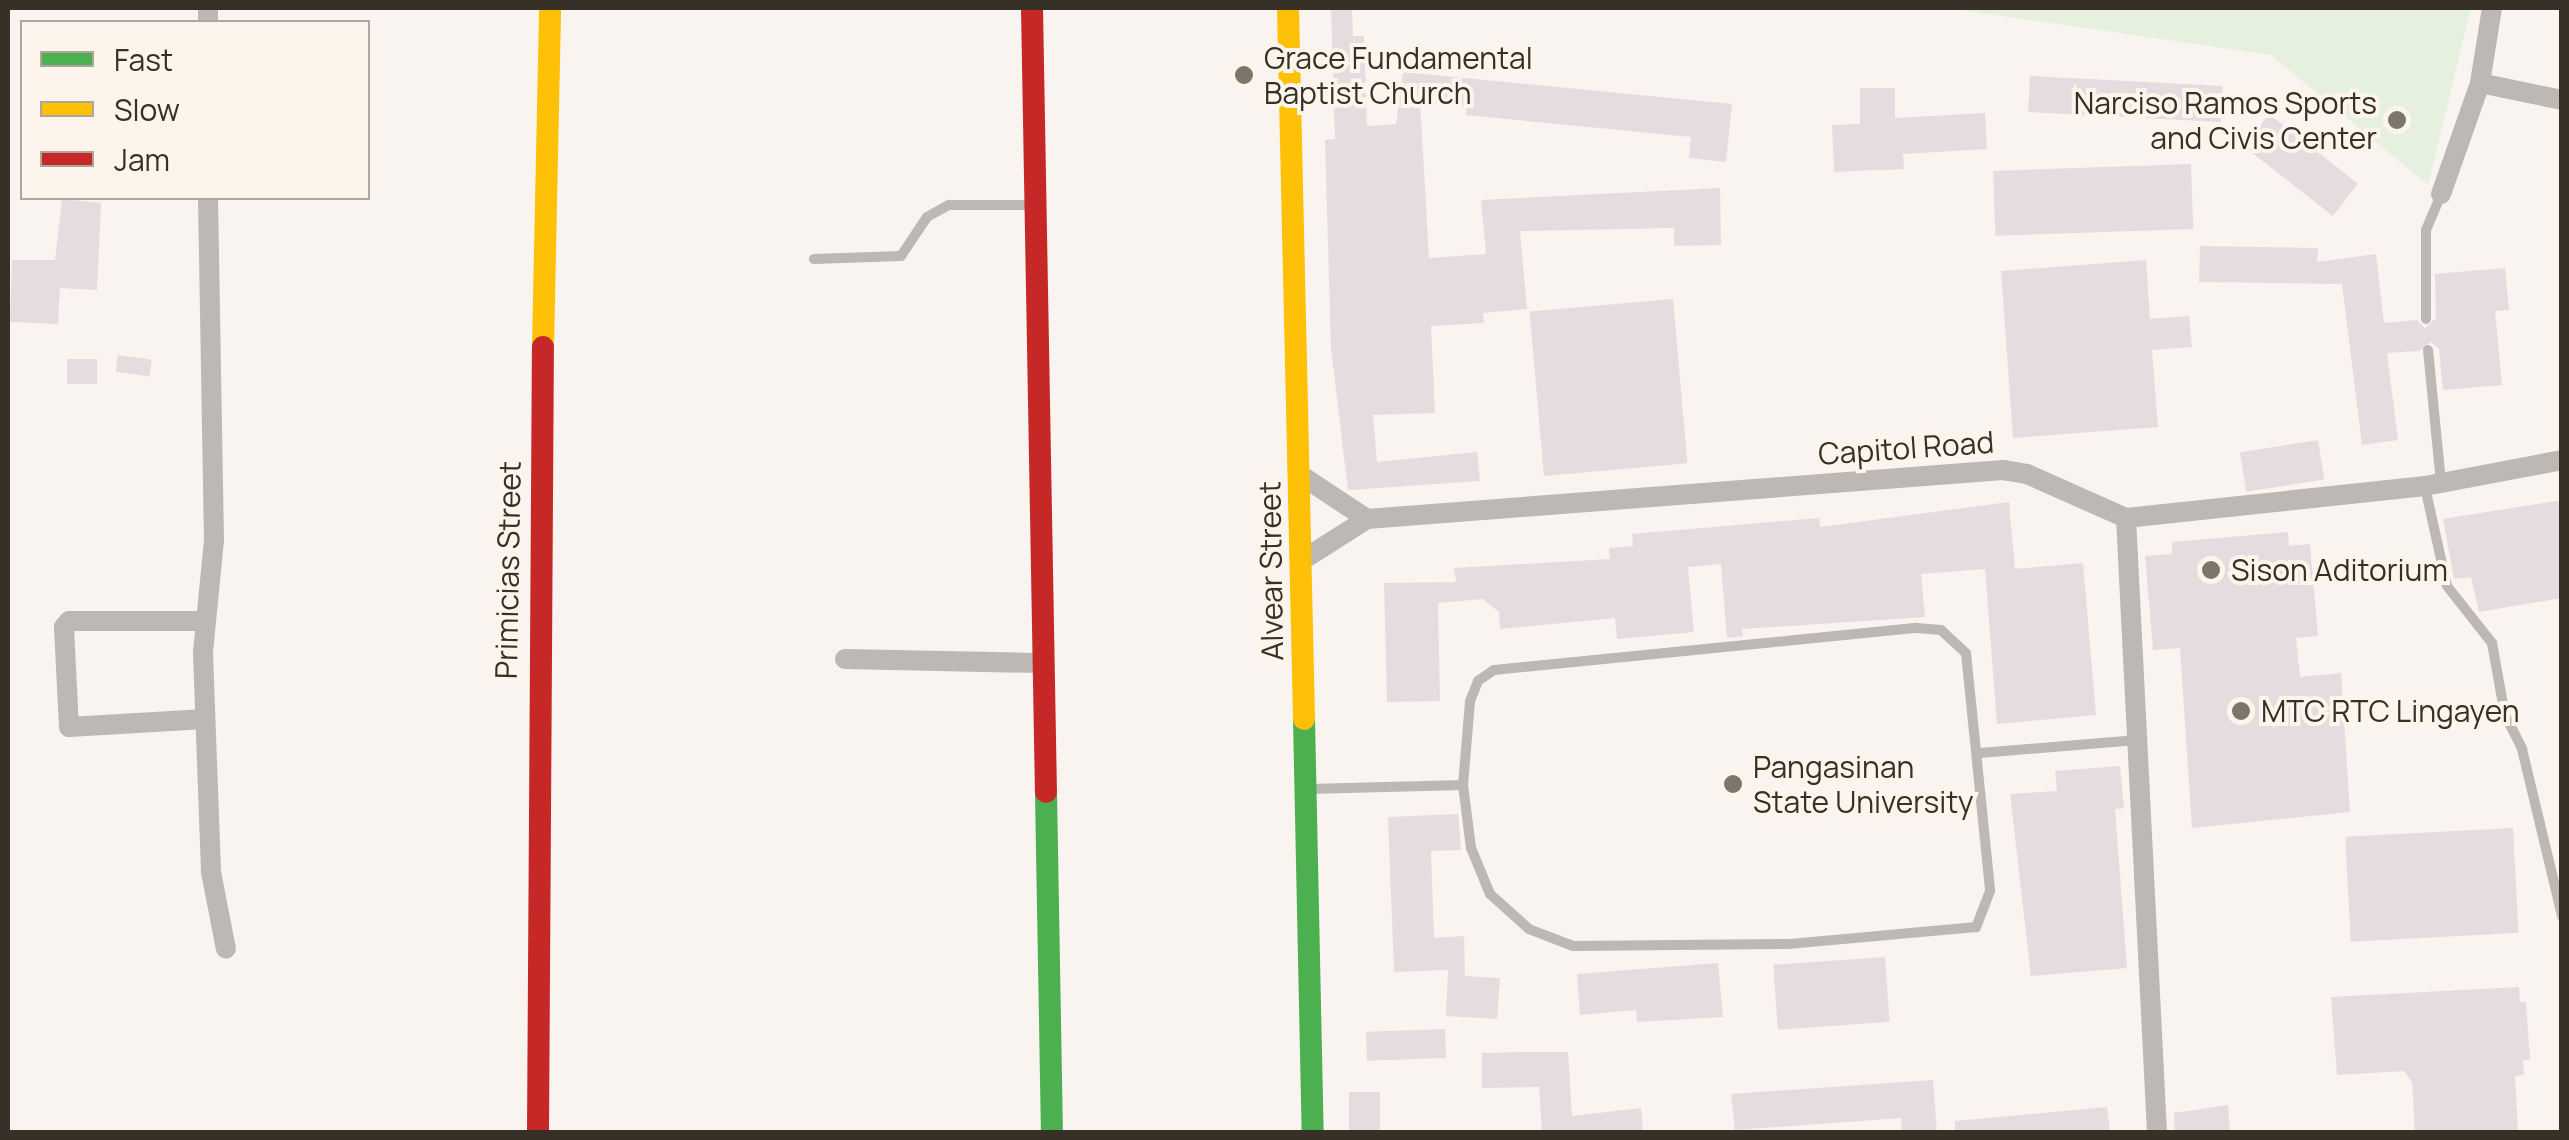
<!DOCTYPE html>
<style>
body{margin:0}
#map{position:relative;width:2569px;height:1140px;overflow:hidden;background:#f9f4ef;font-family:Manrope,sans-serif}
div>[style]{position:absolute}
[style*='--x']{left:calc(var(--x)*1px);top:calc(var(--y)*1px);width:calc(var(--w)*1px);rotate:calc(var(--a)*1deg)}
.green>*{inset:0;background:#e6f0de}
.building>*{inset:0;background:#e5dce0;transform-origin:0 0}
.lane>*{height:10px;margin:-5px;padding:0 5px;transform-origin:5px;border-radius:5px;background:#bdb8b4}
.street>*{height:20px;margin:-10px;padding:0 10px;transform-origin:10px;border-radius:10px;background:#bdb8b4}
.fast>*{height:22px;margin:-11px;padding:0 11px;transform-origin:11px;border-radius:11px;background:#4caf50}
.slow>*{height:22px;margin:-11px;padding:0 11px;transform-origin:11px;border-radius:11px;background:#ffc107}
.jam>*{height:22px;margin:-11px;padding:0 11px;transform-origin:11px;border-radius:11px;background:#c62828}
.dots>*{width:28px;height:28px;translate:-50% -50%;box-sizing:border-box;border:5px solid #fdf5eb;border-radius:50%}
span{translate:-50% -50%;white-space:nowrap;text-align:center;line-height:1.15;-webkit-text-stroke:8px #fdf5eb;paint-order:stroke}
.poi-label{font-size:30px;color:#373026}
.left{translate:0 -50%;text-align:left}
.right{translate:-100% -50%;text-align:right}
.street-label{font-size:30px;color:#373026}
.frame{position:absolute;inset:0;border:10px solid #373026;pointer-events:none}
.legend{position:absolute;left:20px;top:20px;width:350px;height:180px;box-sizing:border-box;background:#fdf5eb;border:2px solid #aea69c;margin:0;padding:12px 18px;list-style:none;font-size:30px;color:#373026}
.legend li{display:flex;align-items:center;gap:20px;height:50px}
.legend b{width:50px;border:2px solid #aea69c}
</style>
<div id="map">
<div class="green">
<i style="clip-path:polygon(1947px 8px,2471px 8px,2428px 185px,2271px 55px)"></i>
</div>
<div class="building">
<i style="clip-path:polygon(1331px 8px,1352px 8px,1353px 36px,1364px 36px,1367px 126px,1396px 124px,1403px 72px,1732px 104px,1726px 162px,1689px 158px,1691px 137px,1466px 115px,1466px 107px,1420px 101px,1429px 258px,1486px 254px,1481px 200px,1720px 188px,1721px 245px,1674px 246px,1674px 228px,1520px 231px,1527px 309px,1483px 313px,1484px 323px,1431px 326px,1435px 413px,1373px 415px,1377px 462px,1477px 452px,1480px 481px,1348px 490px,1331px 349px,1325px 140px,1335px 139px)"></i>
<i style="left:2030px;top:76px;width:193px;height:36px;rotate:3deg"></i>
<i style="clip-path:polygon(1860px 88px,1895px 88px,1895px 118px,1985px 113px,1987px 149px,1903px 154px,1904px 169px,1834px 172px,1832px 125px,1860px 124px)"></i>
<i style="left:2269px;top:114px;width:113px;height:41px;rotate:38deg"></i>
<i style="left:2191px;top:164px;width:65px;height:198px;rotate:88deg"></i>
<i style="clip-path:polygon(62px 199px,101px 203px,97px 290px,60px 288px,58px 324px,10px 322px,12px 260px,55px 260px)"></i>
<i style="clip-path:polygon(2200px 246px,2318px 248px,2317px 262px,2376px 254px,2384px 323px,2417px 320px,2425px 328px,2436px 318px,2435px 274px,2505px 268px,2509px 310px,2495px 311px,2502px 385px,2443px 390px,2439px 349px,2431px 342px,2419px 351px,2387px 353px,2398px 440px,2362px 445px,2342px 284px,2199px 282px)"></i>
<i style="clip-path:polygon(2146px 260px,2150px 319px,2189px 316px,2192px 347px,2152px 350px,2158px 427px,2013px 438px,2001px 271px)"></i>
<i style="left:1673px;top:299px;width:165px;height:144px;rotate:85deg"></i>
<i style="left:118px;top:355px;width:34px;height:17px;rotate:8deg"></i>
<i style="left:67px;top:359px;width:30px;height:25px"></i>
<i style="left:2318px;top:440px;width:40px;height:79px;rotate:81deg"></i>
<i style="clip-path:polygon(2562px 500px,2562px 598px,2479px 612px,2471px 577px,2454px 579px,2443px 519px)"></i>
<i style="clip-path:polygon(2009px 502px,2015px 569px,2083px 563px,2096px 715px,1997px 724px,1985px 569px,1921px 574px,1925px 617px,1742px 629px,1743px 636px,1727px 638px,1721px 564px,1688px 567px,1694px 632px,1617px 639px,1615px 618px,1500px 629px,1499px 612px,1483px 599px,1438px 603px,1440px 701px,1387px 702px,1384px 583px,1456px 582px,1454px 568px,1610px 559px,1609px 548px,1633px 546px,1632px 534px,1819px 518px,1820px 527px)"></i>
<i style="clip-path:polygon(2288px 532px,2289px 546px,2310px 544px,2318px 636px,2296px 638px,2300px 677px,2341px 673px,2350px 812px,2192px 828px,2180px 648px,2153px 650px,2145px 556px,2172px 554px,2172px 542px)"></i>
<i style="clip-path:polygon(2120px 766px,2124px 808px,2115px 809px,2127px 968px,2031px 976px,2010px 794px,2057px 791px,2055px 771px)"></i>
<i style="clip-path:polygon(1458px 814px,1461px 850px,1431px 851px,1434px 938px,1464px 936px,1465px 976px,1500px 978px,1497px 1019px,1446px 1016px,1448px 970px,1394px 972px,1388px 817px)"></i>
<i style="left:2513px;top:828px;width:105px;height:168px;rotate:87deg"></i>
<i style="left:1885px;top:957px;width:65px;height:112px;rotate:86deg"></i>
<i style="clip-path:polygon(1718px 963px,1723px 1017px,1637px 1022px,1636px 1010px,1580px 1015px,1577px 974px)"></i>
<i style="clip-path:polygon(2519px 987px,2520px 1002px,2526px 1002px,2530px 1060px,2523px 1060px,2524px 1075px,2515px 1076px,2518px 1132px,2415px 1132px,2412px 1082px,2404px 1071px,2337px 1075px,2331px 997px)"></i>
<i style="left:1445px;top:1029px;width:29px;height:79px;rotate:88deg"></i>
<i style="clip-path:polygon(1525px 1052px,1568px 1052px,1572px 1116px,1641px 1108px,1643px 1132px,1542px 1132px,1539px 1087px,1482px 1088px,1482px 1053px)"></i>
<i style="clip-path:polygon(1933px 1080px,1937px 1132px,1902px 1132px,1901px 1118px,1735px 1130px,1731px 1094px)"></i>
<i style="left:1380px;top:1092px;width:40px;height:31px;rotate:90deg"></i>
<i style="clip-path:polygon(2228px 1105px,2230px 1132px,2175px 1132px,2174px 1113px)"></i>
<i style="clip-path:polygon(2107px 1107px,2110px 1132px,1955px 1132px,1955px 1121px)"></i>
</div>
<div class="lane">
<i style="--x:814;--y:259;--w:87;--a:-2"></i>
<i style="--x:901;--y:256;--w:47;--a:-56.3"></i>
<i style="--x:927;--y:217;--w:25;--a:-29"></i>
<i style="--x:949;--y:205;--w:85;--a:0"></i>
<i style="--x:2426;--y:319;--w:89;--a:-90"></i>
<i style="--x:2426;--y:230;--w:39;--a:-67"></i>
<i style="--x:2428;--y:350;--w:134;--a:84.4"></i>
<i style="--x:2425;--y:487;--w:101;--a:77.5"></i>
<i style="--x:2447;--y:586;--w:73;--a:51.7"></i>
<i style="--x:2492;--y:643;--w:73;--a:79.8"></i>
<i style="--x:2505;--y:715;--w:38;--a:63"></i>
<i style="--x:2522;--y:749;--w:172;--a:76.5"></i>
<i style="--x:1917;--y:628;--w:24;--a:5"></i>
<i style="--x:1941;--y:630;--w:34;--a:43"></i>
<i style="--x:1966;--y:653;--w:239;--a:84.2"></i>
<i style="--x:1990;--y:891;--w:39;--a:111"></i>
<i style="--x:1976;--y:927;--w:189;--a:174.8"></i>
<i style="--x:1788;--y:944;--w:215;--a:179.5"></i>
<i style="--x:1573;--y:946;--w:47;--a:-158.9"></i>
<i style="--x:1529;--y:929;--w:52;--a:-138.1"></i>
<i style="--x:1490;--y:894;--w:50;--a:-112.4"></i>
<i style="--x:1471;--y:848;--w:64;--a:-97.2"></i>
<i style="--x:1463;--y:785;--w:84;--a:-85.2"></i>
<i style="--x:1470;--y:701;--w:22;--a:-68"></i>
<i style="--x:1478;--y:681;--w:19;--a:-35"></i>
<i style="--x:1494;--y:670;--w:425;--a:-5.7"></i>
<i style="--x:1980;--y:753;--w:158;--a:-4.7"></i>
<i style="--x:1309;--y:789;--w:154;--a:-1.5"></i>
</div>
<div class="street">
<i style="--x:208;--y:8;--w:14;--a:90"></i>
<i style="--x:2480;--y:83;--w:84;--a:11.7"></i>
<i style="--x:2441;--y:194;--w:118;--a:-70.6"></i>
<i style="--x:2480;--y:83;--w:76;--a:-80.9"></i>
<i style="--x:208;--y:198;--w:342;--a:89"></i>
<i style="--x:214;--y:540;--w:114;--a:95.6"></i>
<i style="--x:203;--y:653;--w:219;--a:87.9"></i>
<i style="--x:211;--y:872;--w:78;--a:79"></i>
<i style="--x:1299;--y:474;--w:82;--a:33.5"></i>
<i style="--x:2126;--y:518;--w:615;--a:87.11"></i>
<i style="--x:2126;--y:518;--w:301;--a:-6.1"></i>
<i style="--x:2425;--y:486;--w:139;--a:-10.7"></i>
<i style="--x:1301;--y:561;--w:78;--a:-32.5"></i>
<i style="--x:1367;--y:519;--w:638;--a:-4.41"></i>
<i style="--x:2003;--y:470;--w:24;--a:9"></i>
<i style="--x:2027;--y:474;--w:108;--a:24"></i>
<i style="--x:845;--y:659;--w:197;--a:1.2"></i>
<i style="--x:205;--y:719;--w:136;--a:176.6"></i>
<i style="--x:69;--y:727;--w:100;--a:-92.9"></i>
<i style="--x:64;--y:627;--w:8;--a:-50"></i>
<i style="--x:69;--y:621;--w:136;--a:0"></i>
</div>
<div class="fast">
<i style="--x:1304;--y:719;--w:413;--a:88.8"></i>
<i style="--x:1046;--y:792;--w:340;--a:89"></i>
</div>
<div class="slow">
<i style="--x:1288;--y:8;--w:711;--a:88.71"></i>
<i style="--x:543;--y:347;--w:339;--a:-88.8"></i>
</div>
<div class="jam">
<i style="--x:1032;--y:8;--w:784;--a:88.98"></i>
<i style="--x:538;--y:1132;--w:785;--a:-89.64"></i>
</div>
<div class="dots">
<i style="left:1244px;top:75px;background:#7b756c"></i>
<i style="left:2397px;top:120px;background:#7b756c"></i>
<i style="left:2211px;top:570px;background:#7b756c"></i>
<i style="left:2241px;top:711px;background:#7b756c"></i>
<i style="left:1733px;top:784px;background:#7b756c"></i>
</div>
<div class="poi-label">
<span class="left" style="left:1264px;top:75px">Grace Fundamental<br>Baptist Church</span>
<span class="right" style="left:2377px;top:120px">Narciso Ramos Sports<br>and Civis Center</span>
<span class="left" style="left:2231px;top:570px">Sison Aditorium</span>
<span class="left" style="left:2261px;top:711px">MTC RTC Lingayen</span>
<span class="left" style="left:1753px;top:784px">Pangasinan<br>State University</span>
</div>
<div class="street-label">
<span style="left:1906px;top:448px;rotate:-4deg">Capitol Road</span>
<span style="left:508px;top:570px;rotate:-89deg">Primicias Street</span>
<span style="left:1271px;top:571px;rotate:-91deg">Alvear Street</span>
</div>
<div class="frame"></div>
<ul class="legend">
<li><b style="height:12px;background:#4caf50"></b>Fast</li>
<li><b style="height:12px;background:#ffc107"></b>Slow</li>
<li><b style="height:12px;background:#c62828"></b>Jam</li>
</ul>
</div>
